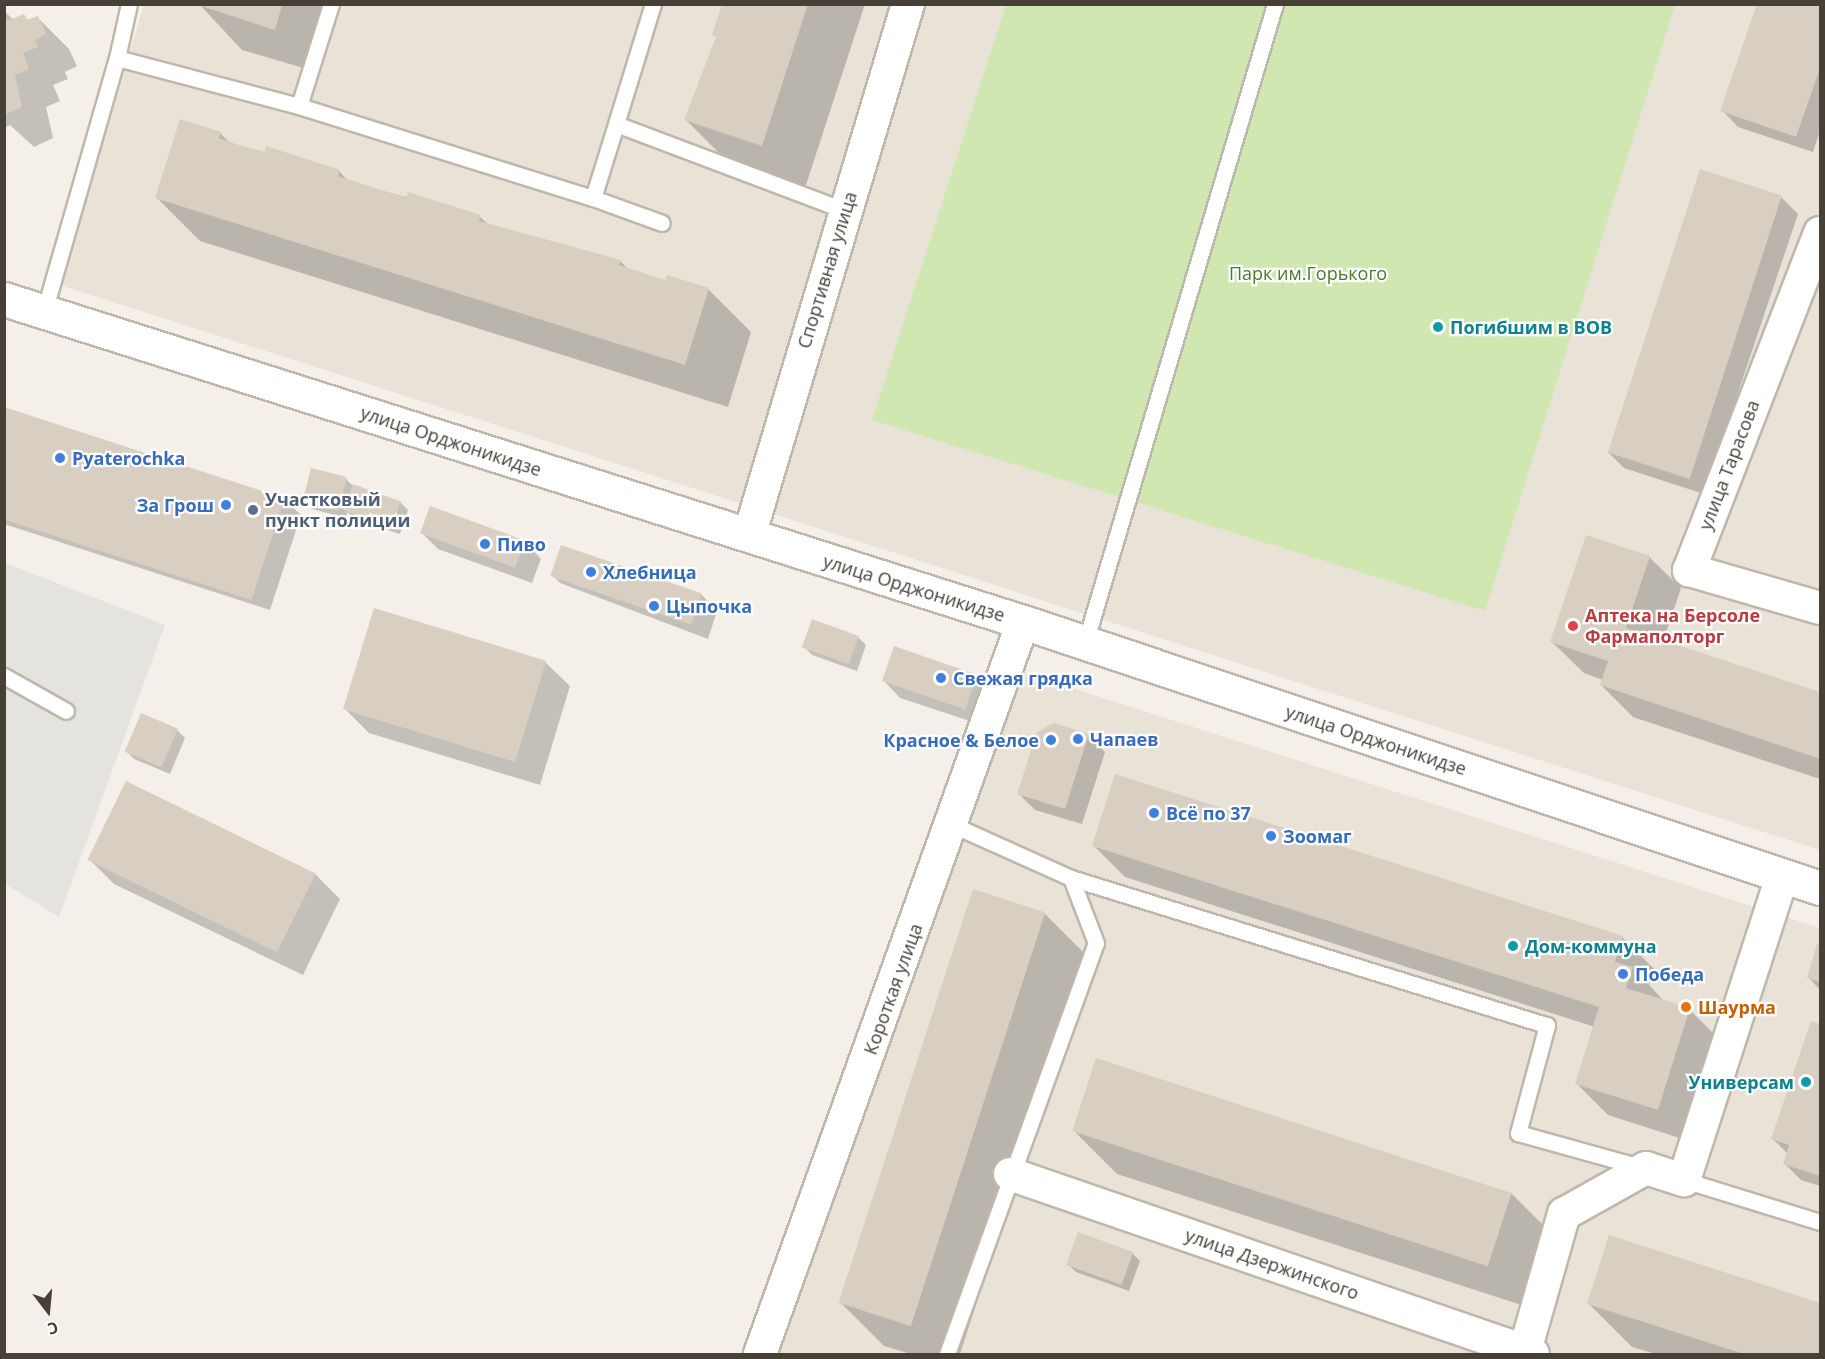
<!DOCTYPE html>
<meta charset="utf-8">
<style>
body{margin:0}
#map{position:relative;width:1825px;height:1359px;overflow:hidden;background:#f4f0e9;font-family:"Open Sans",sans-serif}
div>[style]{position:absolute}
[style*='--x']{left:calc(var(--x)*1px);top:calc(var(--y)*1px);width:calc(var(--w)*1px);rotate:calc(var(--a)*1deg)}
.residential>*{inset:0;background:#e8e2d7}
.green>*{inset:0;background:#d1e7b2}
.parking>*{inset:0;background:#e5e3e0}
.shadow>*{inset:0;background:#0003}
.building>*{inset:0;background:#d8cec1;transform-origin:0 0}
.roads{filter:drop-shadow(2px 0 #bfb7ab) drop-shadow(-2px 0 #bfb7ab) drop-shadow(0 2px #bfb7ab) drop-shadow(0 -2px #bfb7ab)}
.service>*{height:15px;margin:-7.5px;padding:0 7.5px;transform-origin:7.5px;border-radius:7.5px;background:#fff}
.minor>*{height:32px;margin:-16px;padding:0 16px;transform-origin:16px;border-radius:16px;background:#fff}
.tertiary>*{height:33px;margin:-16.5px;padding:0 16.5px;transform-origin:16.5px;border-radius:16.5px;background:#fff}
.dots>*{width:16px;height:16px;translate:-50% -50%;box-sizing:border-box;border:3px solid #fff;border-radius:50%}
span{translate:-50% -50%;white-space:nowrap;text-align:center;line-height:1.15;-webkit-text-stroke:4.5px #fff;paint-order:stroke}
.street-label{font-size:18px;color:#474037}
.park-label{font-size:18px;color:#4b792b}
.culture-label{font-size:18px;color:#0d838f;font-weight:700}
.left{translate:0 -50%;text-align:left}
.right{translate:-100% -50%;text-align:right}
.shop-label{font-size:18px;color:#366cbe;font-weight:700}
.service-label{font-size:18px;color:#4e5e75;font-weight:700}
.health-label{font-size:18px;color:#be3a42;font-weight:700}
.food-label{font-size:18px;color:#c56008;font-weight:700}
.frame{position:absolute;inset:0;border:6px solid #474037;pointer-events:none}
.north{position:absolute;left:18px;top:1281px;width:60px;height:60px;-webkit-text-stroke:4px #fff;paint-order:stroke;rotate:164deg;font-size:16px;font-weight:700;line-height:24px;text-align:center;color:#474037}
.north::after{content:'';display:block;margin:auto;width:21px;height:27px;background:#474037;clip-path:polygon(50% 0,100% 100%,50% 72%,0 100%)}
</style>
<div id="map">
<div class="residential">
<i style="clip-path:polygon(144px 5px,1820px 5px,1820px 850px,60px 285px)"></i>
<i style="clip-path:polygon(994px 663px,1820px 928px,1820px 1354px,779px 1354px)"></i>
</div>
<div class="green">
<i style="clip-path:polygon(1006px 5px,1675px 5px,1485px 611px,872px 420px)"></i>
</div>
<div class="parking">
<i style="clip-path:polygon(5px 563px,165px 625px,59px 917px,5px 884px)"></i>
</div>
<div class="shadow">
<i style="clip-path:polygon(199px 4px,333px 4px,317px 72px,242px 50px)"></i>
<i style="clip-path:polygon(723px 4px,865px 4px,805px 188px,729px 163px,686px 120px,717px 38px,714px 35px)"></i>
<i style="clip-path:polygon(1759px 4px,1820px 4px,1820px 131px,1813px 152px,1738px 127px,1722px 110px)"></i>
<i style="clip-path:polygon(4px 11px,14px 20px,24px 15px,29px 21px,38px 18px,69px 49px,77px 66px,65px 72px,68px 79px,53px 85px,60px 101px,46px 107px,53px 138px,34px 147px,10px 125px,4px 128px)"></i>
<i style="clip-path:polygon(220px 133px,231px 144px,339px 171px,349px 182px,480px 217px,490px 226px,620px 261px,629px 270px,666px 282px,708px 289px,751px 332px,728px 407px,200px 241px,157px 198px)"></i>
<i style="clip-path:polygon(1781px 197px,1798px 214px,1704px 494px,1624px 468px,1608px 452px)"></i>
<i style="clip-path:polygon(4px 408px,284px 499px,301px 515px,270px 610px,4px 524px)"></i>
<i style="clip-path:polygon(346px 479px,353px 486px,400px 502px,408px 510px,400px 534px,354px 519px,347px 512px,346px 518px,312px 509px,304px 501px)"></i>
<i style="clip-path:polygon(422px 533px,525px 542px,541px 559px,532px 583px,438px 549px)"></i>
<i style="clip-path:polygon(1649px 557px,1681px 588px,1663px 642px,1820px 694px,1820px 779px,1633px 717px,1601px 685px,1603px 680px,1584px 673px,1552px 642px)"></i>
<i style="clip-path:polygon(552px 575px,701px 594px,717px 611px,708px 639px,560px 583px)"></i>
<i style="clip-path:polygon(858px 637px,866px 645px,857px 671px,812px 655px,804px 647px)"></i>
<i style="clip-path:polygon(545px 662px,570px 686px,540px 785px,369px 733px,345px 709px)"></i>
<i style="clip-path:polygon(976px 676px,993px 692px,982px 725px,900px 698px,884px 681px)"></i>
<i style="clip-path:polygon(142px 715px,177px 730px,185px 738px,170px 774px,134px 759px,126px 751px)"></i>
<i style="clip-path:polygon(1088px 735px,1105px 752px,1082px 824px,1035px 810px,1018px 793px)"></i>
<i style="clip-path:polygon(1094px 846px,1622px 937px,1654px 969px,1649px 985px,1663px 1000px,1689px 1009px,1721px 1041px,1689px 1141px,1608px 1115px,1576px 1083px,1595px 1027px,1125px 877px)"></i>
<i style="clip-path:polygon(89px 859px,315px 874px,340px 899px,303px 975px,114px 884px)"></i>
<i style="clip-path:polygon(974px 891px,1045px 914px,1088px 957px,960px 1354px,911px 1354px,884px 1346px,841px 1303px)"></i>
<i style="clip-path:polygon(1818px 946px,1820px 947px,1820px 990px,1808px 977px)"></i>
<i style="clip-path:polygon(1812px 1023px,1820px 1025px,1820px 1186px,1801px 1180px,1785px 1164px,1788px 1154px,1773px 1139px)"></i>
<i style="clip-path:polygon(1074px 1131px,1511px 1193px,1554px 1236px,1531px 1308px,1117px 1174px)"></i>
<i style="clip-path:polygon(1610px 1237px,1820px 1305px,1820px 1354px,1656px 1354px,1632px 1347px,1589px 1304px)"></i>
<i style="clip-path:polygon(1132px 1253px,1140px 1261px,1129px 1291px,1076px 1272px,1068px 1264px)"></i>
</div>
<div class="building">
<i style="clip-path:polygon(722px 4px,808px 4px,762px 146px,684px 120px,716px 37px,712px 35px)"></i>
<i style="clip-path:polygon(1757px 4px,1820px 4px,1820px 68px,1796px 137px,1720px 111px)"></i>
<i style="clip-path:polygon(198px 5px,282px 5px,275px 30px)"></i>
<i style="clip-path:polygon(24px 14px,27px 20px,38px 16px,46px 34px,35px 40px,38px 47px,23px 53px,29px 69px,15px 75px,22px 107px,4px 115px,4px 16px,7px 21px)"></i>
<i style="clip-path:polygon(180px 119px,221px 132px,219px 138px,242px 146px,265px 152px,266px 146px,340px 170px,338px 176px,406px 198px,408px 192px,481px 215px,479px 221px,621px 260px,619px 265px,665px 280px,667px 275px,709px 288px,685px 365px,155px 198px)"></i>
<i style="left:1700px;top:169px;width:86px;height:298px;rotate:18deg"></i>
<i style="left:4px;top:407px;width:295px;height:107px;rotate:18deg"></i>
<i style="left:311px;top:468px;width:37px;height:35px;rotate:14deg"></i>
<i style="left:353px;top:484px;width:51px;height:28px;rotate:20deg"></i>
<i style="left:430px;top:506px;width:101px;height:29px;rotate:20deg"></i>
<i style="clip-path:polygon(1586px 535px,1650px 556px,1626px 628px,1820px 692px,1820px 759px,1600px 685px,1608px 661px,1550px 642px)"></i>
<i style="left:561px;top:545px;width:149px;height:33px;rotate:19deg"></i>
<i style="left:374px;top:608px;width:180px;height:106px;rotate:17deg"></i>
<i style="left:812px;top:619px;width:50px;height:30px;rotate:20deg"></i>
<i style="left:894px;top:646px;width:88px;height:37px;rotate:19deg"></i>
<i style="left:141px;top:713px;width:40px;height:42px;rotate:23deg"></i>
<i style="clip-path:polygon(1054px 723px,1089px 734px,1065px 809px,1017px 794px,1037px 732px)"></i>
<i style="clip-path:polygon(1115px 774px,1623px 936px,1615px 962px,1633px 967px,1626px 988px,1690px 1008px,1658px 1110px,1575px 1084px,1599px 1007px,1092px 846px)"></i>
<i style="left:126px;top:781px;width:211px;height:88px;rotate:26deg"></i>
<i style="left:973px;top:889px;width:76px;height:435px;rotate:18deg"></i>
<i style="clip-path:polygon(1817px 944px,1820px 945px,1820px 982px,1807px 978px)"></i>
<i style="clip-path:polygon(1811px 1021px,1820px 1024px,1820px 1176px,1783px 1164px,1789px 1145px,1771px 1139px)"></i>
<i style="left:1096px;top:1058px;width:437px;height:77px;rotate:18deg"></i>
<i style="left:1078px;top:1232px;width:59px;height:35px;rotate:20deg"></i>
<i style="clip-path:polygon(1609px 1235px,1820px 1303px,1820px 1354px,1744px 1354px,1587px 1304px)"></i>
</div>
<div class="roads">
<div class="service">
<i style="--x:117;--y:58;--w:55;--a:-77.5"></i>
<i style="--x:299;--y:106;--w:107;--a:-72.6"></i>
<i style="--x:616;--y:124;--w:126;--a:-72.9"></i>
<i style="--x:593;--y:198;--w:73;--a:19.9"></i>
<i style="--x:44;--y:312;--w:264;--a:-74"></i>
<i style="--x:117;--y:58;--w:188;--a:14.8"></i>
<i style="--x:299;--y:106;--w:308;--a:17.4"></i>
<i style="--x:593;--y:198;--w:77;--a:-72.7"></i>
<i style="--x:616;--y:124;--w:244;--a:20.7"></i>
<i style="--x:1085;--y:643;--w:667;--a:-73.44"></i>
<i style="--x:4;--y:676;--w:71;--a:29.4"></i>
<i style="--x:1071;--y:878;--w:498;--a:17.2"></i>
<i style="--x:1547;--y:1025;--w:112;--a:105"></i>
<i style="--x:1518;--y:1133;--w:128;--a:15.5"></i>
<i style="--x:1684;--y:1180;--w:142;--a:17.2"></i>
<i style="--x:947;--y:1354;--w:437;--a:-70.1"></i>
<i style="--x:1096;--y:943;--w:70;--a:-111"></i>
<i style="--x:1071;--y:878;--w:129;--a:-155.8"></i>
</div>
<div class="minor">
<i style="--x:1820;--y:233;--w:362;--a:111.2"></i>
<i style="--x:1689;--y:570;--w:136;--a:16.2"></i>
<i style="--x:749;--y:536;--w:555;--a:-73.36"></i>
<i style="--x:1010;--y:1174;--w:553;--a:18.99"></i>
<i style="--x:760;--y:1354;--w:778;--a:-70.24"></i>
<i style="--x:1524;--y:1354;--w:146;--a:-74.1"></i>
<i style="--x:1564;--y:1214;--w:94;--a:-29.3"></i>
<i style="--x:1646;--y:1168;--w:40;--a:18"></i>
<i style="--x:1684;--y:1180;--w:319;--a:-72.1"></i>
</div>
<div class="tertiary">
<i style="--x:4;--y:299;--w:1069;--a:17.59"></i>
<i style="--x:1023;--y:622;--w:840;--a:18.46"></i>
</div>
</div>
<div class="dots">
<i style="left:1438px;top:327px;background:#0f9aa8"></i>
<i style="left:60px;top:458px;background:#3f7fe0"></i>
<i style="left:226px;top:505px;background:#3f7fe0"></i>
<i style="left:253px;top:510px;background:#5c6f8a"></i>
<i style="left:485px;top:544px;background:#3f7fe0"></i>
<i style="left:591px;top:572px;background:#3f7fe0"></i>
<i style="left:654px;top:606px;background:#3f7fe0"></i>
<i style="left:1573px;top:626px;background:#e0444e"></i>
<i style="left:941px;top:678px;background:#3f7fe0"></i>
<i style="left:1078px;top:739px;background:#3f7fe0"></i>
<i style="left:1051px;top:740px;background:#3f7fe0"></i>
<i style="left:1154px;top:813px;background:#3f7fe0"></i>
<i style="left:1271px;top:836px;background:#3f7fe0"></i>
<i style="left:1513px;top:946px;background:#0f9aa8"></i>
<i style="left:1623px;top:974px;background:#3f7fe0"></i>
<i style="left:1686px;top:1007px;background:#e8710a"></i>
<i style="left:1806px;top:1082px;background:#0f9aa8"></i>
</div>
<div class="street-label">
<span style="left:827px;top:270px;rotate:-73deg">Спортивная улица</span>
<span style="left:451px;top:441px;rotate:18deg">улица Орджоникидзе</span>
<span style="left:1729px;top:465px;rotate:-69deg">улица Тарасова</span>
<span style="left:914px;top:588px;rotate:17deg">улица Орджоникидзе</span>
<span style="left:1376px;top:740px;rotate:18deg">улица Орджоникидзе</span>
<span style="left:893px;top:989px;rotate:-70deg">Короткая улица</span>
<span style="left:1272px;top:1264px;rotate:19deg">улица Дзержинского</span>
</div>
<div class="park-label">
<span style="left:1308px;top:273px">Парк им.Горького</span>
</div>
<div class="culture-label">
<span class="left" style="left:1450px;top:327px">Погибшим в ВОВ</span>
<span class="left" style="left:1525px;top:946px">Дом-коммуна</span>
<span class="right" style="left:1794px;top:1082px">Универсам</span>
</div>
<div class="shop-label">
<span class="left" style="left:72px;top:458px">Pyaterochka</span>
<span class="right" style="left:214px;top:505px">За Грош</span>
<span class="left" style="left:497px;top:544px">Пиво</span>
<span class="left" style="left:603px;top:572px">Хлебница</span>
<span class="left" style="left:666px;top:606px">Цыпочка</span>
<span class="left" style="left:953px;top:678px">Свежая грядка</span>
<span class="left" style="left:1090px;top:739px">Чапаев</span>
<span class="right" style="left:1039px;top:740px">Красное &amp; Белое</span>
<span class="left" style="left:1166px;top:813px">Всё по 37</span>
<span class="left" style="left:1283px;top:836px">Зоомаг</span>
<span class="left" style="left:1635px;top:974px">Победа</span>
</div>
<div class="service-label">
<span class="left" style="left:265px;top:510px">Участковый<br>пункт полиции</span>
</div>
<div class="health-label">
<span class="left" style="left:1585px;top:626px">Аптека на Берсоле<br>Фармаполторг</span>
</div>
<div class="food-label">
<span class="left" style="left:1698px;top:1007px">Шаурма</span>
</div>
<div class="frame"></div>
<div class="north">С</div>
</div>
